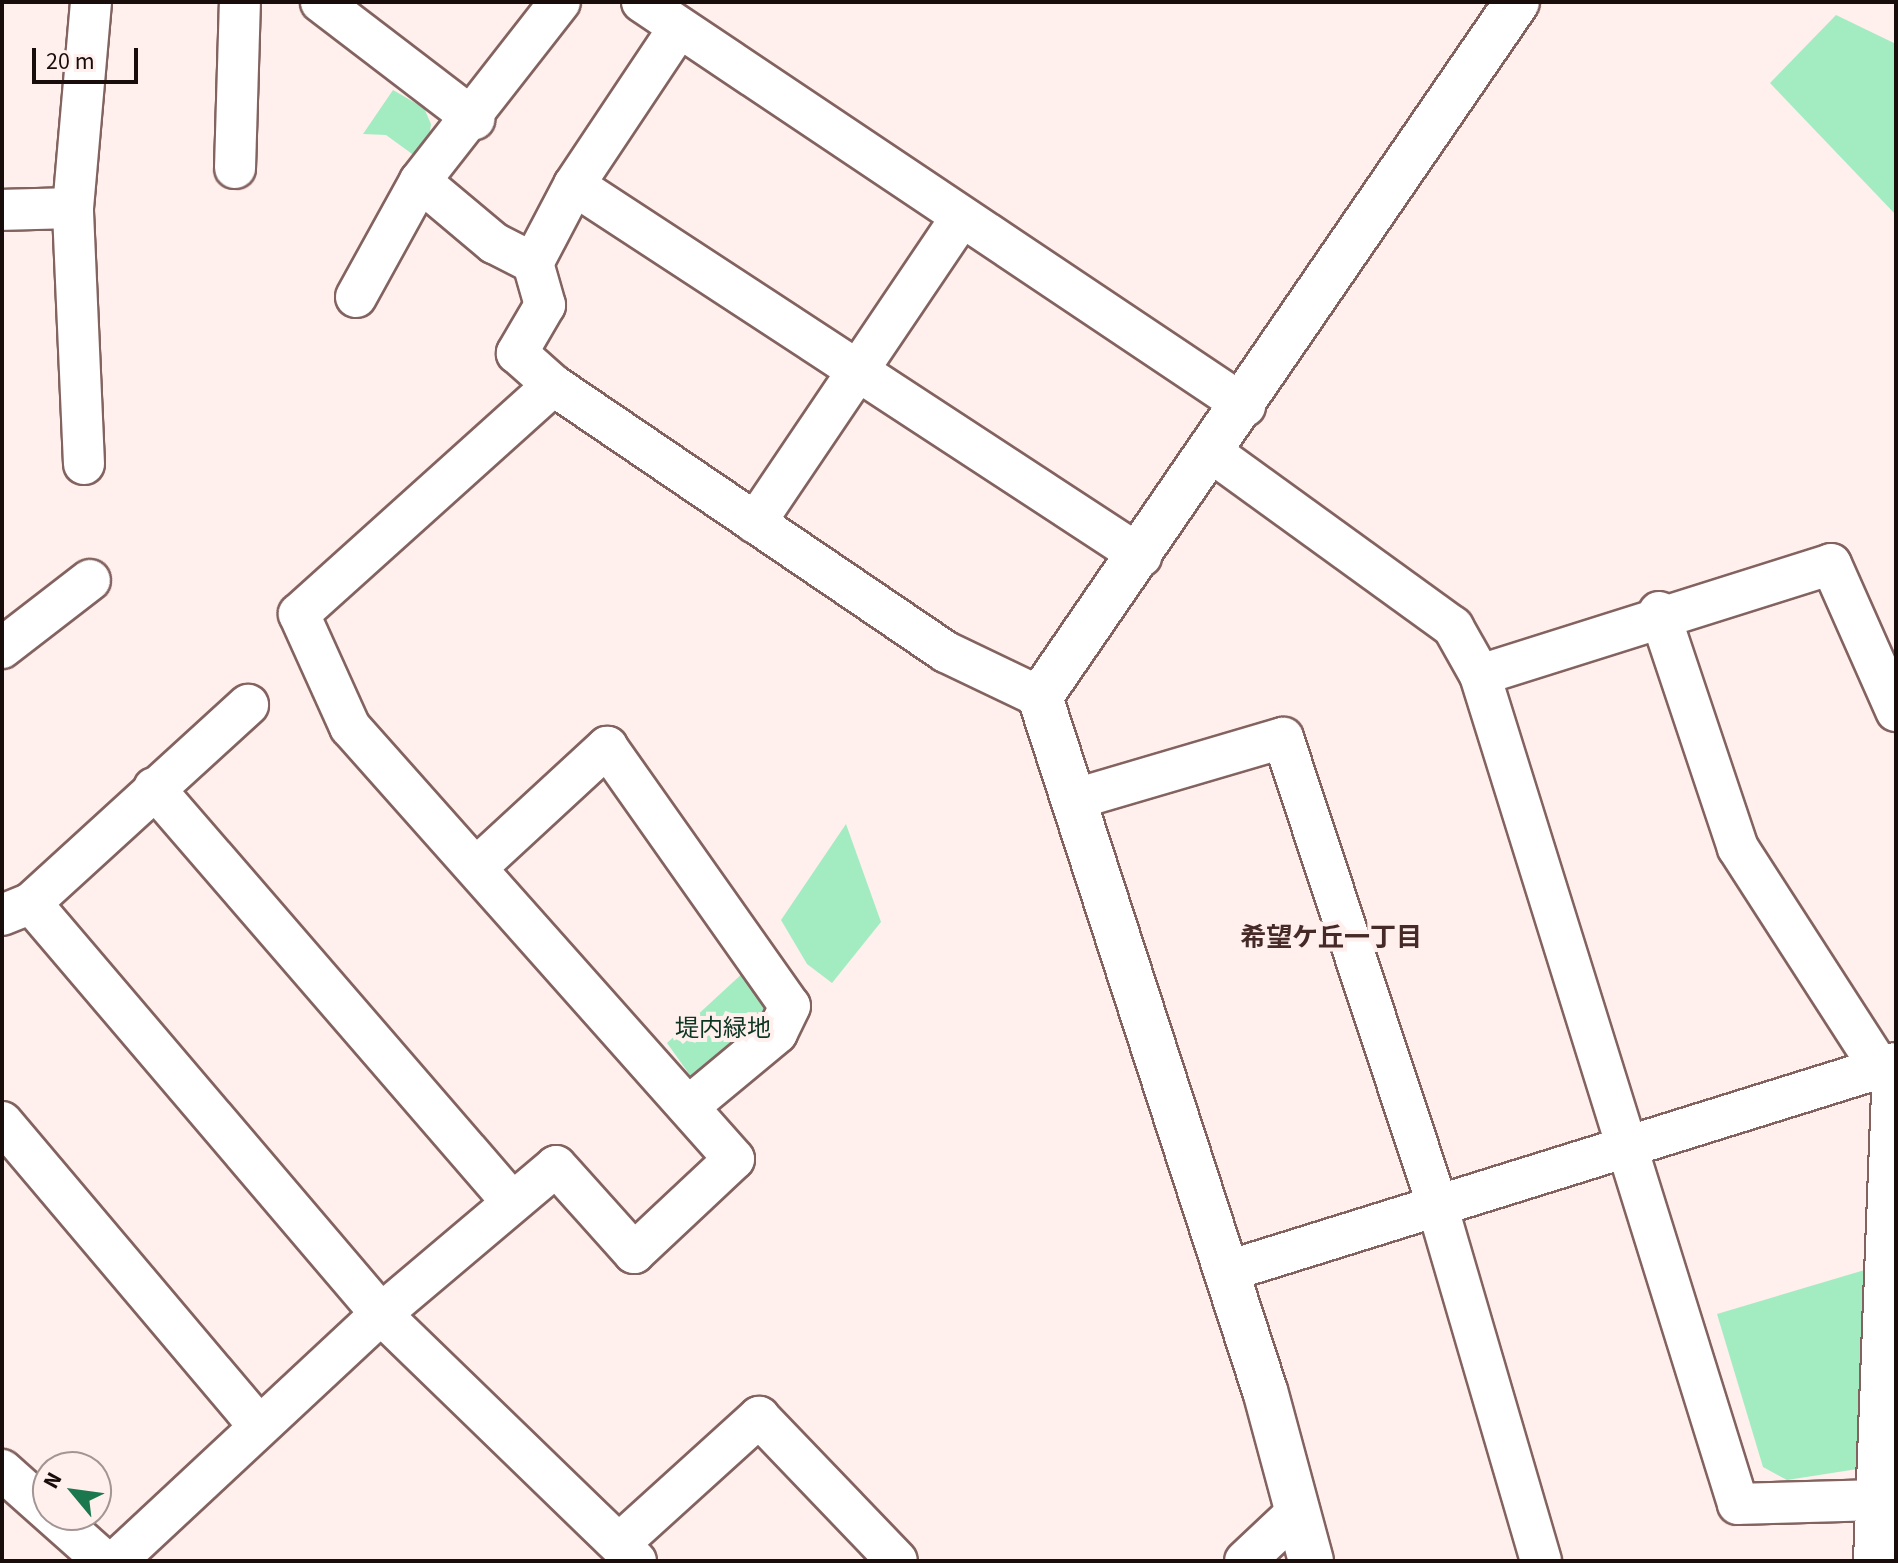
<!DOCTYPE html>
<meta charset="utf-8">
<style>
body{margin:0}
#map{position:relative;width:1898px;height:1563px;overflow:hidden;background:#ffefed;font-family:"Source Sans 3","Noto Sans JP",sans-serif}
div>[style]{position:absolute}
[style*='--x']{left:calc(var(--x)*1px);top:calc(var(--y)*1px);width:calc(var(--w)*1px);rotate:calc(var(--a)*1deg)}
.green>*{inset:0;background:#a3ecc2}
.roads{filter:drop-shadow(2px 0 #836360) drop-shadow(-2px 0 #836360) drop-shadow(0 2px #836360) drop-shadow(0 -2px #836360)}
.minor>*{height:40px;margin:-20px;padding:0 20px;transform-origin:20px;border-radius:20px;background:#fff}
.tertiary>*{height:44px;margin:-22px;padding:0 22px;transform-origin:22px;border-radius:22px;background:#fff}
span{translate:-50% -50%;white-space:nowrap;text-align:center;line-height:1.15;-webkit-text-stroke:8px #ffefed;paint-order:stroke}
.park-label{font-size:24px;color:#0c3622}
.neighbourhood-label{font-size:26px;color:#452a27;font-weight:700}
.frame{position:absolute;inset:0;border:4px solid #190d0c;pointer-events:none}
.north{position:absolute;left:32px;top:1451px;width:80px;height:80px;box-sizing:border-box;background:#ffefed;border:2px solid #a39593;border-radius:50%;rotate:299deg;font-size:22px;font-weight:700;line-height:32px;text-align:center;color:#190d0c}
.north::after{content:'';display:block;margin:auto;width:28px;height:36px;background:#1b784e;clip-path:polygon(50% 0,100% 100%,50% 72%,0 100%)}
.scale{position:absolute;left:32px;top:48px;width:106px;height:36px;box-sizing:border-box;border:4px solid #190d0c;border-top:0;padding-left:10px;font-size:24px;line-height:28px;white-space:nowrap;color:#190d0c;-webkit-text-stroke:6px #ffefed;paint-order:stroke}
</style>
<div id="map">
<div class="green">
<i style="clip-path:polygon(1836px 15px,1896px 44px,1896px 215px,1770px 83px)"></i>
<i style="clip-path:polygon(393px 90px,424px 108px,431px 124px,426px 164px,386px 135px,363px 134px)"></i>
<i style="clip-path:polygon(846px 824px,881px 922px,832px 983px,807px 964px,781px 920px)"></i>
<i style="clip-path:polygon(745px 971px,772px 1015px,692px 1078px,667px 1043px)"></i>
<i style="clip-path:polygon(1888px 1263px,1864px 1468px,1787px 1480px,1763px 1467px,1717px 1314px)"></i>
</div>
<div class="roads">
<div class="minor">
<i style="--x:321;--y:2;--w:193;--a:37.4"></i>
<i style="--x:642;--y:2;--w:726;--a:33.82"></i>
<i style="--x:678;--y:29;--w:187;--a:123.7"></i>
<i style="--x:574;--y:185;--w:88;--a:117.7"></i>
<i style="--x:533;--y:263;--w:44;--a:74.1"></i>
<i style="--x:545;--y:305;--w:56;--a:120.3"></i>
<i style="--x:517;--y:353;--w:48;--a:41.6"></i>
<i style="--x:553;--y:385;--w:475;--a:34.2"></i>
<i style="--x:946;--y:652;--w:104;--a:25.6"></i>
<i style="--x:235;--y:168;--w:166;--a:-88.3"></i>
<i style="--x:420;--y:181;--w:97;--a:40"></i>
<i style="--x:494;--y:243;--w:44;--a:27.1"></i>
<i style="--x:574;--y:185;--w:678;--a:33.2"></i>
<i style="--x:2;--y:210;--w:71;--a:-1.6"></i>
<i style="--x:356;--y:297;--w:132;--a:-61.1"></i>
<i style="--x:420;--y:181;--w:227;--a:-52"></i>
<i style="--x:1214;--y:454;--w:295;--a:35.9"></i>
<i style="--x:1453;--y:627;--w:55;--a:60.6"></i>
<i style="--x:1480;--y:675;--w:868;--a:72.71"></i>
<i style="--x:1738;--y:1504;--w:139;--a:-1.6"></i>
<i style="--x:84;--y:464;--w:256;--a:-92.5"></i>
<i style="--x:73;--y:208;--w:207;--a:-85"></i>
<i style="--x:755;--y:523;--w:367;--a:-56"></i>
<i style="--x:1659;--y:612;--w:249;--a:71.5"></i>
<i style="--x:1738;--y:848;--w:258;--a:57.2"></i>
<i style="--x:2;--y:648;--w:111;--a:-37.7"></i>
<i style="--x:1480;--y:675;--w:368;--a:-17.5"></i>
<i style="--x:1831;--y:564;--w:161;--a:66.1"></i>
<i style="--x:154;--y:788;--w:547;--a:49.15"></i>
<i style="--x:1072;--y:800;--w:220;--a:-16.4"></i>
<i style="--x:1283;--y:738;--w:492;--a:71.7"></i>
<i style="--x:1437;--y:1205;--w:371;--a:73.7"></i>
<i style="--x:478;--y:866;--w:176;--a:-42.7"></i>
<i style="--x:607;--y:747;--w:317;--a:54.8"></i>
<i style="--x:790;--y:1006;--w:30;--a:116"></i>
<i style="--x:777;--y:1033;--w:114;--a:140.3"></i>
<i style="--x:31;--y:903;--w:540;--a:49.58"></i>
<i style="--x:381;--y:1314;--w:355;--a:44.1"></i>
<i style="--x:2;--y:915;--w:31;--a:-22"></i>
<i style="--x:31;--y:903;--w:294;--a:-42.4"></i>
<i style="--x:2;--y:1122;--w:398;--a:49.8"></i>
<i style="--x:1225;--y:1272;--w:703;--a:-17.3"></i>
<i style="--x:2;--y:1470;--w:137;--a:41.7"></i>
<i style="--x:620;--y:1543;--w:188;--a:-42.2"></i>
<i style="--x:759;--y:1417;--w:199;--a:46.2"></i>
<i style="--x:116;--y:1561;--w:362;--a:-43"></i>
<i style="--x:381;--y:1314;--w:229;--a:-40.2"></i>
<i style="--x:556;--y:1166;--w:117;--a:48.1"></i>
<i style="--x:634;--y:1253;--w:137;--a:-43.2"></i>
<i style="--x:734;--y:1159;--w:578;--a:-131.63"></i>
<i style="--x:350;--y:727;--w:124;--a:-114.3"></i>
<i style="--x:299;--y:614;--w:342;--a:-42"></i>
<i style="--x:1245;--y:1561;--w:73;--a:-43.3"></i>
<i style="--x:1874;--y:1561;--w:497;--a:-87.8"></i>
</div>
<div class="tertiary">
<i style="--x:1311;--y:1561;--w:176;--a:-105.1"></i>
<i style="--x:1265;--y:1391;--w:730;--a:-107.96"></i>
<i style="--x:1040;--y:697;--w:843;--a:-55.54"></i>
</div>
</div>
<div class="park-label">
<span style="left:723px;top:1029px">堤内緑地</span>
</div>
<div class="neighbourhood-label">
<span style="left:1331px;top:938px">希望ケ丘一丁目</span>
</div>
<div class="frame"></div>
<div class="north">N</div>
<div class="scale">20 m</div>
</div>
